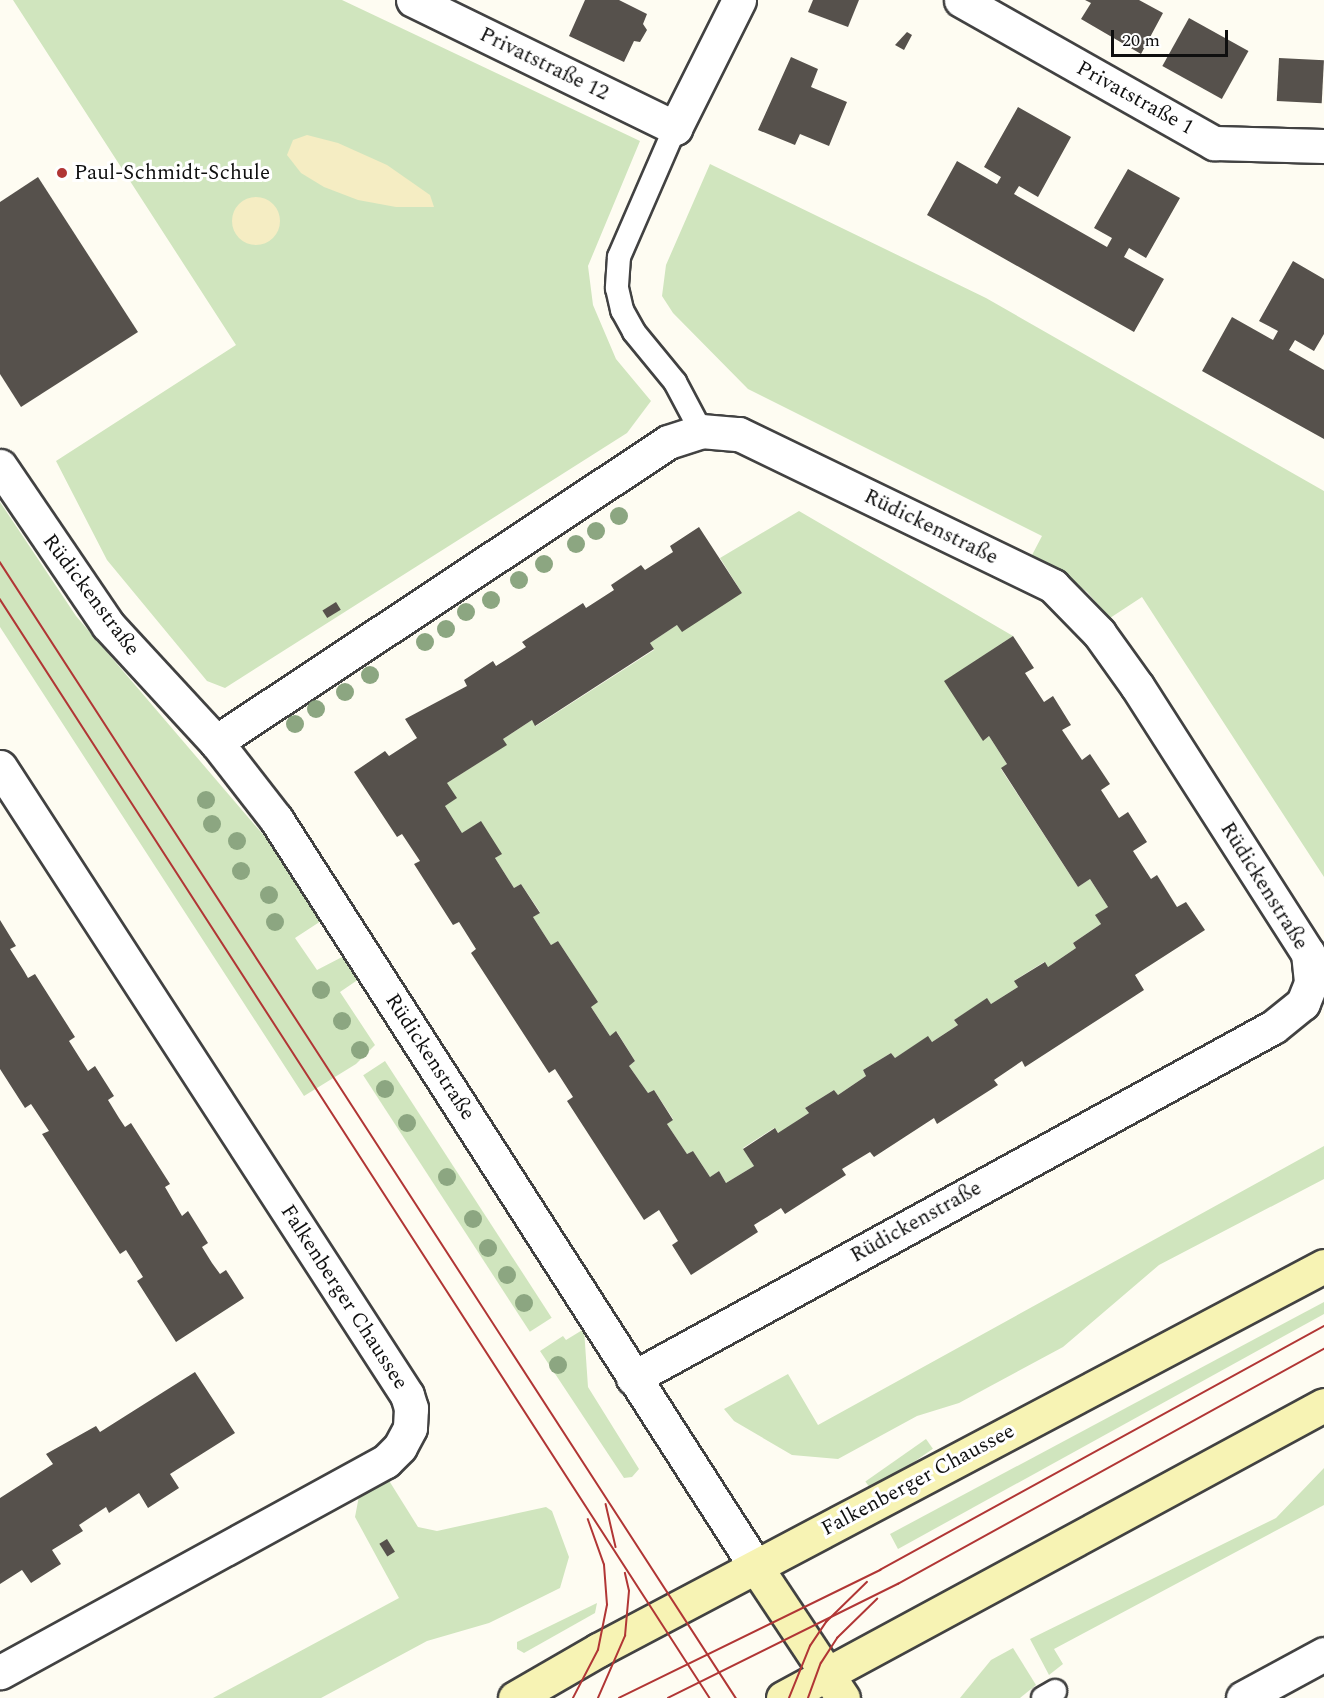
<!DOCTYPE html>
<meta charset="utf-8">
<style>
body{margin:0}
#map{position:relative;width:1324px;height:1698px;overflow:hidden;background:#fefcf2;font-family:Spectral,serif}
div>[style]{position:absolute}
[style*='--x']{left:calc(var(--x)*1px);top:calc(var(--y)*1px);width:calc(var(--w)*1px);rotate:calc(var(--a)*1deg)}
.green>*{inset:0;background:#d0e5be;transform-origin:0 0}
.sand>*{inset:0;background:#f5edc3}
.round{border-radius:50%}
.building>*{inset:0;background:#56514c;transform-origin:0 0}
.roads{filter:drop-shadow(2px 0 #424242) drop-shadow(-2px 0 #424242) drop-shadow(0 2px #424242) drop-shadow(0 -2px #424242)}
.lane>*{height:22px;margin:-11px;padding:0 11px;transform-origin:11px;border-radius:11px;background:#fff}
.street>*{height:33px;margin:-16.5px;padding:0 16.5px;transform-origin:16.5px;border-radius:16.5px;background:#fff}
.secondary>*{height:33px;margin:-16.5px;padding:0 16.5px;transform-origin:16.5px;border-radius:16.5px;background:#f7f3b4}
.tram>*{height:1.5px;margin:-0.75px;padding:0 0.75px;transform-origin:0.75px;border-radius:0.75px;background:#b13635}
.trees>*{width:18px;height:18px;margin:-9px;border-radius:50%;background:#8ca681}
.dots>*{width:16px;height:16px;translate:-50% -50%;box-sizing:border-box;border:3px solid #fff;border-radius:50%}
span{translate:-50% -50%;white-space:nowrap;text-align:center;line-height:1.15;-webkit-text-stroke:6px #fff;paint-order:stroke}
.street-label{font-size:21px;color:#0f0f0f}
.poi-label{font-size:21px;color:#0f0f0f}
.left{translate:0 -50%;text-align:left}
.scale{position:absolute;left:1111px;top:30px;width:117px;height:27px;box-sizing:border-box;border:3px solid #0f0f0f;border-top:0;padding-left:8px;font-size:18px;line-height:21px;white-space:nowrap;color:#0f0f0f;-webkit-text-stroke:4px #fff;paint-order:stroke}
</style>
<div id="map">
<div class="green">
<i style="clip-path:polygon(13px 0,342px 0,640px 141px,588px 266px,593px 305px,616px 359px,651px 401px,627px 433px,225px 688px,207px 681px,107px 560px,56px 461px,236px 345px)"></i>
<i style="clip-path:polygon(710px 164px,986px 298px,1324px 491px,1324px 877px,1142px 597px,1110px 618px,1087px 592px,1061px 572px,1031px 557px,1042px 536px,748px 389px,673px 313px,662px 296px,666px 265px)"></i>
<i style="clip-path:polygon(0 502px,76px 616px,271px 844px,321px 921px,295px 938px,317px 970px,344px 956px,359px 979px,340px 992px,375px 1045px,356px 1064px,304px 1096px,0 627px)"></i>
<i style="clip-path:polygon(799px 511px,1013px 636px,945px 681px,984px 740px,989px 736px,1007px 764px,1001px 769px,1078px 887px,1090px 879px,1108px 907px,1096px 915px,1101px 924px,1073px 943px,1076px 948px,1048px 967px,1044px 962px,1015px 980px,1018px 987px,991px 1004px,987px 999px,954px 1020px,958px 1025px,932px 1042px,928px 1037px,895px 1058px,891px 1053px,863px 1070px,866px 1076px,838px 1095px,834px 1090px,805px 1108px,809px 1113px,779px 1133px,774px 1128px,743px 1148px,754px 1166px,726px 1183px,719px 1171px,710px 1177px,693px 1151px,687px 1154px,667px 1124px,673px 1119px,654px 1090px,648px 1093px,629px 1066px,635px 1061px,617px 1032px,610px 1036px,591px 1007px,577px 970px,558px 941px,551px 945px,533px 917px,540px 912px,521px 884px,514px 888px,495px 858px,501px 854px,462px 833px,445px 806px,447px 783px,506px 745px,503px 739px,532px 720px,536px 726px,654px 650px,650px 643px,677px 625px,742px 593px,720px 558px)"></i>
<i style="left:385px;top:1061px;width:306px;height:26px;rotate:57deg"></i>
<i style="clip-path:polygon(1324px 1146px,1324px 1179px,1159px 1265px,1063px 1347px,959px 1403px,917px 1416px,838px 1459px,792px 1455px,734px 1421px,724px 1409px,788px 1374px,818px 1425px)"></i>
<i style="clip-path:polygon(1324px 1302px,1324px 1314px,898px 1549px,890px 1534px)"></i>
<i style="clip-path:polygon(584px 1329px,588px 1387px,639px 1469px,632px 1477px,624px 1478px,540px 1351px,563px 1336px,566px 1340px)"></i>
<i style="left:926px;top:1439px;width:12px;height:74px;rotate:55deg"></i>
<i style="clip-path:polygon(1324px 1468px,1324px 1505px,1054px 1649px,1063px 1664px,1049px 1675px,1030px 1639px,1276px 1518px)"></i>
<i style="clip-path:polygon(388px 1479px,418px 1527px,437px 1531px,546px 1507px,552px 1511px,569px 1557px,560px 1588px,489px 1623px,427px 1641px,321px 1698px,213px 1698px,399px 1598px,355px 1517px,359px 1496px)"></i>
<i style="clip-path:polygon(597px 1603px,595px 1613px,524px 1653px,517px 1649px,517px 1642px)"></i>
<i style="clip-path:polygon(1013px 1648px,1036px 1685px,1020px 1698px,960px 1698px,991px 1660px)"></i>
</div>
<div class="sand">
<i style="clip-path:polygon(307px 135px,338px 143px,387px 165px,430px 195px,434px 207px,396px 207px,358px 200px,324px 187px,301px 173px,287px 155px,293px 140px)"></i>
<i class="round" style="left:232px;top:197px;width:48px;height:48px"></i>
</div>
<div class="building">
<i style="clip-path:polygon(585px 0,619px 0,647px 14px,643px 24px,647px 30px,640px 42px,634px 41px,624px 62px,569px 36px)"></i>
<i style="clip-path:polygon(813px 0,859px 0,848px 27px,808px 12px)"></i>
<i style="clip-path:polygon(1085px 0,1139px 0,1163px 13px,1141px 54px,1081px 19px,1091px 3px)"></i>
<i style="left:1189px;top:18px;width:68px;height:55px;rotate:29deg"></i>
<i style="clip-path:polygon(907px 32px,912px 35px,904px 50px,895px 45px)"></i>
<i style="clip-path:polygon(791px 57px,818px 69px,811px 87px,847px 102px,829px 146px,800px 134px,795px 145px,758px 130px)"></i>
<i style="left:1279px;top:58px;width:45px;height:43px;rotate:3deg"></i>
<i style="clip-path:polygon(1018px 107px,1071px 137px,1038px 197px,1019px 186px,1014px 194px,1107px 247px,1112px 238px,1094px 228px,1128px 169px,1180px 198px,1146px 258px,1129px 248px,1124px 257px,1164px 279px,1134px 332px,927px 215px,957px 161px,997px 184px,1001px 177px,984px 167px)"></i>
<i style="clip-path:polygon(38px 177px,138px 332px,21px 407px,0 374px,0 202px)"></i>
<i style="clip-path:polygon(1293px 261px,1324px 279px,1324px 334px,1314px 351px,1295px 340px,1289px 350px,1324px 370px,1324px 439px,1202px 371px,1232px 317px,1273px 340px,1278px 331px,1259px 321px)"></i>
<i style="clip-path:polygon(699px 527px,742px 593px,682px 632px,677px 625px,650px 643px,654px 649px,535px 726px,532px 720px,503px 739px,507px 745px,447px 783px,457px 798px,445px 806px,462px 833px,481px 821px,502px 854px,495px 858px,514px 888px,521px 884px,540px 913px,533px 917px,551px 945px,558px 941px,598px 1002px,591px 1007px,610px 1036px,616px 1031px,635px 1061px,629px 1066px,648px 1093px,654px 1090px,673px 1120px,667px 1124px,687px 1154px,693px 1151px,710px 1177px,719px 1171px,726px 1183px,754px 1166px,743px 1149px,775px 1128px,778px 1133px,809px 1113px,805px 1108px,834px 1090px,838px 1095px,866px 1076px,863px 1070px,891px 1053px,895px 1058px,928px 1036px,932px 1042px,958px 1025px,954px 1020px,987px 998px,991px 1004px,1018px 987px,1014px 981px,1045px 962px,1048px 967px,1076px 948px,1073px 943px,1101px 924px,1095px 915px,1108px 907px,1090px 879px,1078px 887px,1001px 768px,1007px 764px,989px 736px,983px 741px,944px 681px,1013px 636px,1034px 668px,1025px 673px,1044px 702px,1053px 696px,1071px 725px,1062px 730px,1082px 760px,1090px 754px,1110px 784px,1101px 790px,1119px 818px,1128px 812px,1147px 842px,1133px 851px,1151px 879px,1157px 875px,1177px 907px,1186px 902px,1205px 930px,1135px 975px,1144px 990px,1025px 1067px,1022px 1061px,994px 1080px,998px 1085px,937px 1124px,934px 1118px,874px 1157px,870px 1152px,842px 1169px,846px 1175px,785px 1214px,781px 1208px,767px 1217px,754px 1225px,758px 1232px,691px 1275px,672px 1245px,678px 1241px,659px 1210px,644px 1220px,567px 1101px,573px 1097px,555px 1069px,549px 1073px,471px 953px,476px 949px,459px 922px,453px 925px,414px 864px,420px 861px,402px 834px,397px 837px,354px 772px,385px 751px,389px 756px,417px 738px,405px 719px,467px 686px,464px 680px,493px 661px,496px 666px,526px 647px,522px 642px,583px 603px,586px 608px,614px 590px,611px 585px,641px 565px,645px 570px,673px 552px,670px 546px)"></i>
<i style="left:336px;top:602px;width:9px;height:16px;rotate:58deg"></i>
<i style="clip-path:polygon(0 920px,16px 946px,10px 949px,24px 971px,28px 978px,35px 974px,75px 1037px,69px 1041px,88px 1071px,95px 1066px,114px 1096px,108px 1100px,119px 1118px,125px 1127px,131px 1123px,170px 1184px,165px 1187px,182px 1216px,188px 1211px,208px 1243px,202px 1247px,212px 1263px,220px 1274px,226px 1270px,244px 1298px,176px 1342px,137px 1281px,143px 1277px,126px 1250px,120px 1254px,42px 1134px,49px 1131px,31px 1104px,25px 1108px,0 1069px)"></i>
<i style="clip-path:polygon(195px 1372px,235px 1433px,170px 1474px,179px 1488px,148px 1508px,139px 1493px,109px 1513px,106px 1507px,79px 1525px,83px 1531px,52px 1550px,61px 1564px,31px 1583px,22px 1570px,0 1584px,0 1498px,53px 1464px,46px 1454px,96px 1426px,100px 1432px)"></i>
<i style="left:387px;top:1539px;width:15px;height:9px;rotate:58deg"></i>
</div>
<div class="roads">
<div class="lane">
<i style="--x:675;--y:128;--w:141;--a:113.5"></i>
<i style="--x:619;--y:257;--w:31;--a:94"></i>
<i style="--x:617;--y:288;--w:23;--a:77"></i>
<i style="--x:622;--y:310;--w:25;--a:61"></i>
<i style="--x:634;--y:332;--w:65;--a:50.6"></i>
<i style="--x:675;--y:382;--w:55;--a:62"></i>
<i style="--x:1043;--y:1698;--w:14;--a:-30"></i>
</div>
<div class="street">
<i style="--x:413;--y:0;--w:292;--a:26"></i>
<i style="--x:675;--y:128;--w:143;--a:-63.4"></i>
<i style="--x:961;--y:0;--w:291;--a:29.5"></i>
<i style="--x:1214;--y:143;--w:110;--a:1.6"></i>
<i style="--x:0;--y:466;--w:192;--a:55.8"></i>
<i style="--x:108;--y:625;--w:159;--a:47.3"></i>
<i style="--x:216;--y:742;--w:98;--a:52.1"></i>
<i style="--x:276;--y:819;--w:889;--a:57.31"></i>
<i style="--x:216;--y:742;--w:542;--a:-33.57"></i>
<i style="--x:668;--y:442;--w:35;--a:-18"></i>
<i style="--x:701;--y:431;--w:38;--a:5"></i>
<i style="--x:739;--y:434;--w:349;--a:25.8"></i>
<i style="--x:1053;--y:586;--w:66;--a:45.6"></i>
<i style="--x:1099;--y:633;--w:65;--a:54.4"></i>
<i style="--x:1137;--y:686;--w:317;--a:57.4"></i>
<i style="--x:1308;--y:953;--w:30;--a:84"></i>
<i style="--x:1311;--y:983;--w:22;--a:112"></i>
<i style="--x:1303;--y:1003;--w:38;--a:141"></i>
<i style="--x:1273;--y:1027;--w:730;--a:151.26"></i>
<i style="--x:0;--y:767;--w:748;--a:57.05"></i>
<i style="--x:407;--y:1395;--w:14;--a:73"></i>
<i style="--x:411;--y:1408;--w:20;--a:93"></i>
<i style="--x:410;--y:1428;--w:21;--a:118"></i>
<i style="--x:400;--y:1447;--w:20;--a:135"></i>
<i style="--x:386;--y:1461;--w:440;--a:151.3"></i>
<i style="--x:1243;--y:1698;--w:92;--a:-28.5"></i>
</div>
<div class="secondary">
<i style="--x:756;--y:1567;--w:157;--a:56.4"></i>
<i style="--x:515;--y:1698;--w:96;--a:-30"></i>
<i style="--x:598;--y:1650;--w:821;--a:-27.88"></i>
<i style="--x:783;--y:1698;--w:615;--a:-28.44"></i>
</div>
</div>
<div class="tram">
<i style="--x:0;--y:562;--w:1354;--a:57.06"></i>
<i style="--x:0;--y:599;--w:1308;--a:57.14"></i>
<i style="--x:606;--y:1504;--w:44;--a:76.9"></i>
<i style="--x:573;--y:1698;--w:54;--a:-62.5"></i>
<i style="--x:598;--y:1650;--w:46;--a:-78.7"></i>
<i style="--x:607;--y:1605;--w:40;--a:-94.3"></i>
<i style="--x:604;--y:1565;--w:48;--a:-109.6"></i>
<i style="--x:598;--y:1698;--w:68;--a:-66.5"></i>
<i style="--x:625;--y:1636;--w:45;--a:-84.9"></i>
<i style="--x:629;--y:1591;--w:18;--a:-103"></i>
<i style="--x:619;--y:1698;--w:291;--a:-26.1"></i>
<i style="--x:880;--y:1570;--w:507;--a:-28.79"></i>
<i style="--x:668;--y:1698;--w:257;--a:-26.4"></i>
<i style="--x:898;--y:1584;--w:487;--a:-28.9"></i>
<i style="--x:789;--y:1698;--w:56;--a:-68"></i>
<i style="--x:810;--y:1646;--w:29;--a:-56"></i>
<i style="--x:826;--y:1622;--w:57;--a:-44.3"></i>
<i style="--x:808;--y:1698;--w:37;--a:-70"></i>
<i style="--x:821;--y:1663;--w:30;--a:-57"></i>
<i style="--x:837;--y:1638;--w:56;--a:-44.3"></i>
</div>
<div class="trees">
<i style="left:619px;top:516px"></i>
<i style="left:596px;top:531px"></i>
<i style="left:576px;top:544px"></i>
<i style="left:544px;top:564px"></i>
<i style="left:519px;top:580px"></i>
<i style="left:491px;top:600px"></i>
<i style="left:466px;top:612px"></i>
<i style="left:446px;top:629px"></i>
<i style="left:425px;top:642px"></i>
<i style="left:370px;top:675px"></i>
<i style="left:345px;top:692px"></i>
<i style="left:316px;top:709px"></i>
<i style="left:295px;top:724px"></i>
<i style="left:206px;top:800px"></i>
<i style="left:212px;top:824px"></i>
<i style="left:237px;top:841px"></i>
<i style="left:241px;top:871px"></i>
<i style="left:269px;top:895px"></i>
<i style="left:275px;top:922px"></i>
<i style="left:321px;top:990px"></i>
<i style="left:342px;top:1021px"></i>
<i style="left:360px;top:1050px"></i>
<i style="left:385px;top:1089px"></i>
<i style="left:407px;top:1123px"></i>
<i style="left:447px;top:1177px"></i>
<i style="left:473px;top:1219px"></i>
<i style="left:488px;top:1248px"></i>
<i style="left:507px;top:1275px"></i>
<i style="left:524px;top:1303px"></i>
<i style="left:558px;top:1365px"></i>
</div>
<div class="dots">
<i style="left:62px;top:173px;background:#b13635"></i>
</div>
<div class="street-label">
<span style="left:544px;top:64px;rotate:26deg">Privatstraße 12</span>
<span style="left:1135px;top:98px;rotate:29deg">Privatstraße 1</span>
<span style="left:931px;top:527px;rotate:26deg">Rüdickenstraße</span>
<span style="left:91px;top:595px;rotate:53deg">Rüdickenstraße</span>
<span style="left:1264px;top:886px;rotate:58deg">Rüdickenstraße</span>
<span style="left:430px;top:1057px;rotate:57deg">Rüdickenstraße</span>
<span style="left:916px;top:1222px;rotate:-29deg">Rüdickenstraße</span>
<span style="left:344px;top:1297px;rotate:57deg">Falkenberger Chaussee</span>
<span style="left:918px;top:1480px;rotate:-28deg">Falkenberger Chaussee</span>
</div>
<div class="poi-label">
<span class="left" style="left:74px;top:173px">Paul-Schmidt-Schule</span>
</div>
<div class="scale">20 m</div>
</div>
